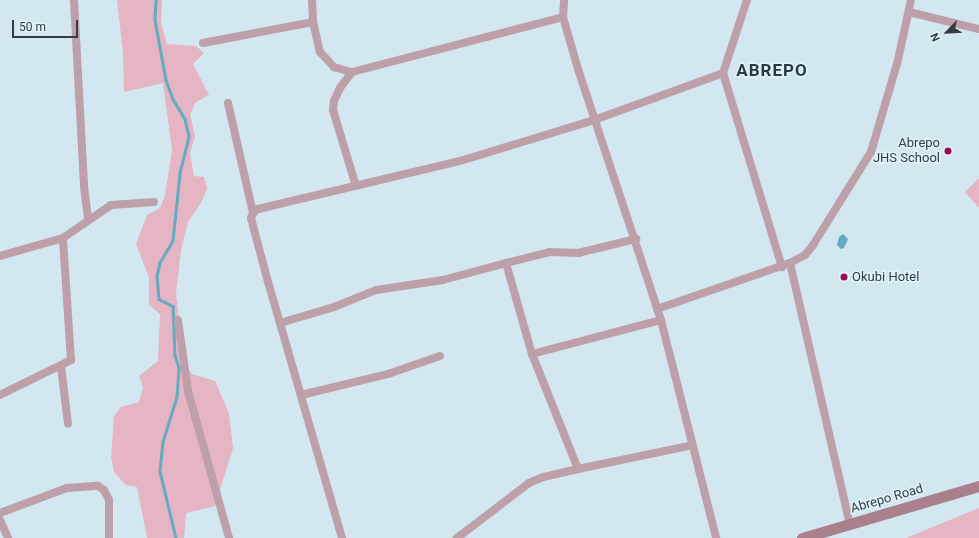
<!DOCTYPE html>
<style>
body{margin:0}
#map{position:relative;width:979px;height:538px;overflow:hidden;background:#d2e7ef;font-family:Roboto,sans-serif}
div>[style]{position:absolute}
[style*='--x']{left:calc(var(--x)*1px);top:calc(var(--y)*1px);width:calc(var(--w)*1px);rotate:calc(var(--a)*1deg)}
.green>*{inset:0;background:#e5b5c4}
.water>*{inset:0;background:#65abc2}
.stream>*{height:2.5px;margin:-1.25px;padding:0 1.25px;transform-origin:1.25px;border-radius:1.25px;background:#65abc2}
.street>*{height:8px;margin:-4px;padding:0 4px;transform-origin:4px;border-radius:4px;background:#bda0a9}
.secondary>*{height:11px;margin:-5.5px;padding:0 5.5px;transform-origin:5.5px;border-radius:5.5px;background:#a9808c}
.dots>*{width:11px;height:11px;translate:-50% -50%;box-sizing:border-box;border:2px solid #dff4fc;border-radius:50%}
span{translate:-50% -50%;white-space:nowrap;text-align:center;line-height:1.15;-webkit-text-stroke:3px #dff4fc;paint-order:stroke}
.poi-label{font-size:13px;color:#333b3e}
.right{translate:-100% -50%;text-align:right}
.left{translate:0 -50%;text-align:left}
.street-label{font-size:13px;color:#333b3e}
.district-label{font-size:17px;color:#293b41;font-weight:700;letter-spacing:1px}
.north{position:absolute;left:927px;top:12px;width:40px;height:40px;-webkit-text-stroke:3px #dff4fc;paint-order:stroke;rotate:246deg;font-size:11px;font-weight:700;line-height:16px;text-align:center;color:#333b3e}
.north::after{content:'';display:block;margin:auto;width:14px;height:18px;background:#333b3e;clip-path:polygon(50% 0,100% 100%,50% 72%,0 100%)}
.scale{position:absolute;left:12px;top:20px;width:66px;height:18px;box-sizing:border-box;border:2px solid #333b3e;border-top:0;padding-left:5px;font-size:12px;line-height:14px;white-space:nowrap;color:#333b3e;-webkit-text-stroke:3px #dff4fc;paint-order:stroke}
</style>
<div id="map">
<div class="green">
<i style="clip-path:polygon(117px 0,162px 0,161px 23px,167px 44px,196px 46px,204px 53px,193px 64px,209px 95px,196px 102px,190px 114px,195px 136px,190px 153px,194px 176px,204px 177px,207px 188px,201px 203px,188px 222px,181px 250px,176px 293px,184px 364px,192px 374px,215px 381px,229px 413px,233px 448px,215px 506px,186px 513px,184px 538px,147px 538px,137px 487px,126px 485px,114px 472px,111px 456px,114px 416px,121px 407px,139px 402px,143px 387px,139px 376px,158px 361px,160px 314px,149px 305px,149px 277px,136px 244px,147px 215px,160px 208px,165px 196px,172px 150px,163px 83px,124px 92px,123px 53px)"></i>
<i style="clip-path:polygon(979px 178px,979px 208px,965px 192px)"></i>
<i style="clip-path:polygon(979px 508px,979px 538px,906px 538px)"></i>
</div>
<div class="water">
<i style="clip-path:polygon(843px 234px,848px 239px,844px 248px,841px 249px,837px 245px,839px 237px)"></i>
</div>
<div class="stream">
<i style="--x:156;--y:0;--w:20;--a:93"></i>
<i style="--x:155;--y:20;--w:61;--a:79.6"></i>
<i style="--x:166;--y:80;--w:20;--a:70"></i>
<i style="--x:173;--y:99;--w:23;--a:59"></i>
<i style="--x:185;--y:119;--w:18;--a:77"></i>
<i style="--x:189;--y:137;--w:38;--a:104"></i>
<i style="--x:180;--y:174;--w:67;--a:96"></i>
<i style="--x:173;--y:241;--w:26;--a:121"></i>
<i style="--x:160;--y:263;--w:13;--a:103"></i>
<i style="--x:157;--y:276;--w:23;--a:85"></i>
<i style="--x:159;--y:299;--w:16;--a:27"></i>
<i style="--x:173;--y:306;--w:49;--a:87.7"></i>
<i style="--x:175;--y:355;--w:14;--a:73"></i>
<i style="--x:179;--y:368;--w:29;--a:94"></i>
<i style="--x:177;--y:397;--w:47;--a:107.3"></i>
<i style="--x:163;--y:442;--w:29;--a:96"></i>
<i style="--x:160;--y:471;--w:69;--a:76.6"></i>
</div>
<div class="street">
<i style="--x:74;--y:0;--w:186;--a:86.9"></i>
<i style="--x:84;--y:186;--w:34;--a:83"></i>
<i style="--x:312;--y:0;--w:22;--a:87"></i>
<i style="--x:313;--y:22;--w:31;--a:77"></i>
<i style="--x:320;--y:52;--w:21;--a:47"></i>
<i style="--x:334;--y:67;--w:19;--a:16"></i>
<i style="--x:352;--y:72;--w:218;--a:-14.6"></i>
<i style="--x:564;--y:0;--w:17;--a:93"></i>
<i style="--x:563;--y:17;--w:54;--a:73.9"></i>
<i style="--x:578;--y:69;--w:264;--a:71.7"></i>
<i style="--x:661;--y:320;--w:225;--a:75.8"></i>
<i style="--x:909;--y:12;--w:72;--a:13.7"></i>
<i style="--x:203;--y:43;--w:112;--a:-10.8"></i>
<i style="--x:352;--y:72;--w:20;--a:127"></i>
<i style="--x:340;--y:88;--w:14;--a:115"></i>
<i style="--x:334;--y:101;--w:9;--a:96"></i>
<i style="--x:333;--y:110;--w:79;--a:73.2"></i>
<i style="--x:723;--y:73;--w:203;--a:73.1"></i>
<i style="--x:228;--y:103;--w:113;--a:77.2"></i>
<i style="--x:0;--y:256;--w:66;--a:-15.9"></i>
<i style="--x:63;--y:238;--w:58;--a:-34.5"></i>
<i style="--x:111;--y:205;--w:43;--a:-4"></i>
<i style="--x:506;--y:263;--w:45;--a:-14"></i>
<i style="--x:550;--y:252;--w:28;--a:2"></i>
<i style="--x:578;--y:253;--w:60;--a:-13.6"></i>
<i style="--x:790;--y:263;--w:268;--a:77.1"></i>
<i style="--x:657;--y:309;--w:141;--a:-19.1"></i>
<i style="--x:790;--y:263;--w:17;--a:-28"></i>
<i style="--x:805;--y:255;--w:13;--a:-51"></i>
<i style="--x:813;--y:245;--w:110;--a:-58.1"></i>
<i style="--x:871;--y:152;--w:96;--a:-73.6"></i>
<i style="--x:898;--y:60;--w:61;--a:-77.8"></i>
<i style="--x:178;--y:320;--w:72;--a:82"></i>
<i style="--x:188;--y:391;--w:153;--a:74.4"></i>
<i style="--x:280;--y:323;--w:56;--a:-16.5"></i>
<i style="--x:334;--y:307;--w:45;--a:-22"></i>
<i style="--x:376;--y:290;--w:68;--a:-8.5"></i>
<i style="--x:443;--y:280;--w:65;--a:-15.1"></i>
<i style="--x:506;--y:263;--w:95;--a:74.1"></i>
<i style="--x:532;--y:354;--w:124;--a:68.2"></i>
<i style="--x:578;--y:469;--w:36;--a:167"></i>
<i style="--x:543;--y:477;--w:15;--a:157"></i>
<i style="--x:529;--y:483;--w:91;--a:142.6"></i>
<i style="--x:532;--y:354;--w:133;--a:-14.8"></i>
<i style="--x:61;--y:366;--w:58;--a:83.1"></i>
<i style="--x:0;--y:395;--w:79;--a:-26.2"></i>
<i style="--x:71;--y:360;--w:122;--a:-93.8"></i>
<i style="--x:301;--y:395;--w:89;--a:-13.6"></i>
<i style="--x:388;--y:374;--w:55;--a:-19.1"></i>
<i style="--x:578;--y:469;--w:117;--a:-11.8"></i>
<i style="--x:0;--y:513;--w:72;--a:-20.5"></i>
<i style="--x:67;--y:488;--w:31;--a:-4"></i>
<i style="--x:98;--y:486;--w:7;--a:34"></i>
<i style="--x:104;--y:490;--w:11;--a:63"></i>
<i style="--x:109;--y:500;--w:38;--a:90"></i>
<i style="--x:0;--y:520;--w:20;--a:66"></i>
<i style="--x:342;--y:538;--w:266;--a:-106.1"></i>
<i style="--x:268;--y:282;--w:66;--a:-104.9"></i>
<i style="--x:251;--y:218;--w:5;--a:-68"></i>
<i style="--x:253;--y:213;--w:6;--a:-39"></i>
<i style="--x:258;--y:209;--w:208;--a:-13.4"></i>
<i style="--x:460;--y:161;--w:140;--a:-17"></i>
<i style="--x:594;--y:120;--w:137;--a:-20"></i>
<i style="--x:723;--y:73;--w:77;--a:-71.8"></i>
</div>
<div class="secondary">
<i style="--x:802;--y:538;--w:184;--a:-16.4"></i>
</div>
<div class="dots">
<i style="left:948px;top:151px;background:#9d0a55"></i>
<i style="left:844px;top:277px;background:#9d0a55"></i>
</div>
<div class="poi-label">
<span class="right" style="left:940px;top:151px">Abrepo<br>JHS School</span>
<span class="left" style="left:852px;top:277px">Okubi Hotel</span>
</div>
<div class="street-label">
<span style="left:887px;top:499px;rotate:-16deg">Abrepo Road</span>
</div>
<div class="district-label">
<span style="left:772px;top:71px">ABREPO</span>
</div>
<div class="north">N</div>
<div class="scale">50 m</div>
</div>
